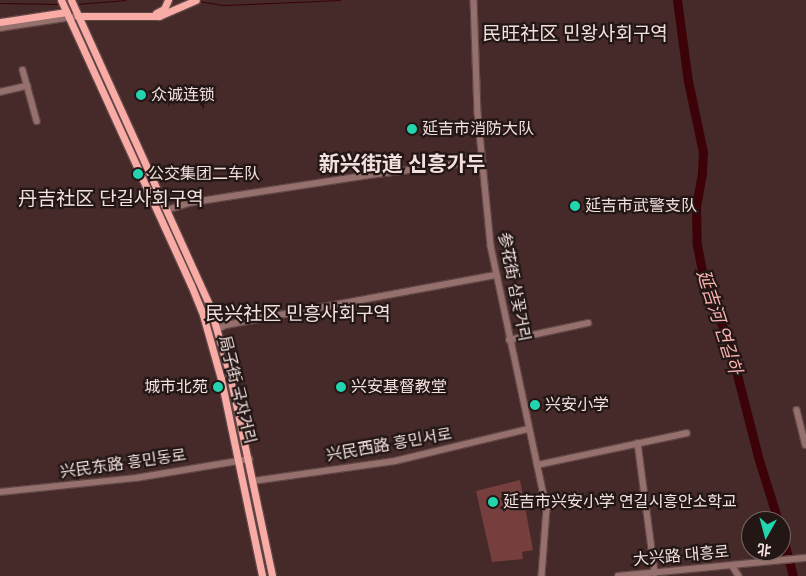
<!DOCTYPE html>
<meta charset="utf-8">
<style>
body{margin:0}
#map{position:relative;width:806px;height:576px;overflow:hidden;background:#452a29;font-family:"Roboto Serif","Noto Sans SC","Noto Sans KR",serif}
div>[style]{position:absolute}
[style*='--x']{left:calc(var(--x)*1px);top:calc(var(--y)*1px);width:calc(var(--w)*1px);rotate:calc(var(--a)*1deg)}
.green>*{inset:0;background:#763f3d}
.stream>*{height:1px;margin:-0.5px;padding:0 0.5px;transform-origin:0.5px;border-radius:0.5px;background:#3c0207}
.river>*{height:9px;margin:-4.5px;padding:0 4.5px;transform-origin:4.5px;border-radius:4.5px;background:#3c0207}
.roads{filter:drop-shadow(1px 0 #614746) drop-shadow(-1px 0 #614746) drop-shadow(0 1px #614746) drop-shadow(0 -1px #614746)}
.minor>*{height:5.5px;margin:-2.75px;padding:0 2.75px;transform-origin:2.75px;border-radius:2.75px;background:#96706d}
.major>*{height:7px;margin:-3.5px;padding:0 3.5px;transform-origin:3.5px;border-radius:3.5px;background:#f9aba6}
.dots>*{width:14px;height:14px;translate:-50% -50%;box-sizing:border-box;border:2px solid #231716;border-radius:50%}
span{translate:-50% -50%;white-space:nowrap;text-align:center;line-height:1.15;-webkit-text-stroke:4.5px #231716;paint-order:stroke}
.poi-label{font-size:16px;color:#f2dfde}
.left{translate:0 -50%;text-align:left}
.right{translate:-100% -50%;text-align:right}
.street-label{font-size:16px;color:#f2dfde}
.water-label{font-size:18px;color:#f9b2ae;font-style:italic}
.quarter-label{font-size:19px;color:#f2dfde}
.district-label{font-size:21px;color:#f2dfde;font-weight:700}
.north{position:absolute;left:741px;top:511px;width:50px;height:50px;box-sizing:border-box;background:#231716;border:1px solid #766766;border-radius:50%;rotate:187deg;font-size:14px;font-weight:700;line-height:20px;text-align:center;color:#f2dfde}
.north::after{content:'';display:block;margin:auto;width:18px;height:22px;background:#23d5af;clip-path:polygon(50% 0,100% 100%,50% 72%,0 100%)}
</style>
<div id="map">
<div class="green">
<i style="clip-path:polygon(520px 480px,533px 550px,522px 552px,523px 559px,492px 562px,476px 491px)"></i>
</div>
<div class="stream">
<i style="--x:198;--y:1;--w:25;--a:9"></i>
<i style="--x:223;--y:5;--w:117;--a:-2.4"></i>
<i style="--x:0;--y:3;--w:59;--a:1"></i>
<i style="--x:76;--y:4;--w:50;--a:-4.6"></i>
</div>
<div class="river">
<i style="--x:677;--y:0;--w:82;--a:82.3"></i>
<i style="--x:688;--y:81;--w:73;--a:78.1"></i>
<i style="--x:703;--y:152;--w:21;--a:93"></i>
<i style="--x:702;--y:173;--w:34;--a:100"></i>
<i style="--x:696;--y:206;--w:39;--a:89"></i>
<i style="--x:697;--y:245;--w:38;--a:79"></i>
<i style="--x:704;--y:282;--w:62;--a:67.2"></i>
<i style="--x:728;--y:339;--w:122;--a:75.7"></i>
<i style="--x:758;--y:457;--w:67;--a:72.6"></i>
<i style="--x:781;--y:530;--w:48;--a:75.4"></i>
</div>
<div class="roads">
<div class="minor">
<i style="--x:474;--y:0;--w:113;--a:88"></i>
<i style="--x:478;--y:113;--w:134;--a:84.4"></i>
<i style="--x:491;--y:246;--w:269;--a:78"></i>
<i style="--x:547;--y:509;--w:67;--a:94.3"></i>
<i style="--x:0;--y:28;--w:79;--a:-8.7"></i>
<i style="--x:23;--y:70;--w:53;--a:74.6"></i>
<i style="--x:0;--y:92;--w:28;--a:-13"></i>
<i style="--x:167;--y:210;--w:22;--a:-18"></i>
<i style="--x:188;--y:203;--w:38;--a:-9"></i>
<i style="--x:226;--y:197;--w:145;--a:-8.7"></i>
<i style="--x:369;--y:175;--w:113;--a:-7.1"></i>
<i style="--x:217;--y:329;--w:10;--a:-24"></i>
<i style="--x:226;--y:325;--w:275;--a:-10.5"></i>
<i style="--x:509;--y:340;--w:81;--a:-12.1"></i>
<i style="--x:797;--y:410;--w:36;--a:76"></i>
<i style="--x:638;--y:443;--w:131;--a:82.5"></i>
<i style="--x:537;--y:465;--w:153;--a:-12"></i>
<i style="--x:253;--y:481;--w:143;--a:-8"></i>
<i style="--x:395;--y:461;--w:137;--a:-13.5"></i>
<i style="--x:0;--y:492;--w:137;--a:-5.9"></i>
<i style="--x:136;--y:478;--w:115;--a:-9.5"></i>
<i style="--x:732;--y:565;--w:13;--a:58"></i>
<i style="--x:618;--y:576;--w:189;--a:-5.5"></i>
</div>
<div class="major">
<i style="--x:61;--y:0;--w:313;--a:65.5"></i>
<i style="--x:191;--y:285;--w:32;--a:68"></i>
<i style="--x:203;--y:315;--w:66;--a:74.3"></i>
<i style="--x:221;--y:379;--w:201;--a:78.2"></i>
<i style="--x:71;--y:0;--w:337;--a:65.6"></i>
<i style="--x:210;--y:307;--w:72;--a:73.8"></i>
<i style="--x:230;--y:376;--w:204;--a:78.1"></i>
<i style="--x:156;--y:13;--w:9;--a:-27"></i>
<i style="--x:164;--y:9;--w:10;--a:-66"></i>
<i style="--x:78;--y:16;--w:81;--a:0"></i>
<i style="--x:159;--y:16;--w:40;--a:-23.4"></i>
<i style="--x:0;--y:22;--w:67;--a:-8.6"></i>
</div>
</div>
<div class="dots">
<i style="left:141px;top:95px;background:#23d5af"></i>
<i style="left:412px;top:129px;background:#23d5af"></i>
<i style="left:138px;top:174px;background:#23d5af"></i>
<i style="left:575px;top:206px;background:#23d5af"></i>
<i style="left:218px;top:387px;background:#23d5af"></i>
<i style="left:341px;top:387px;background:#23d5af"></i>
<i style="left:535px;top:405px;background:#23d5af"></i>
<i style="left:493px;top:502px;background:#23d5af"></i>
</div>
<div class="poi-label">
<span class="left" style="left:151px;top:95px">众诚连锁</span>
<span class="left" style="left:422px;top:129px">延吉市消防大队</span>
<span class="left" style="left:148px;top:174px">公交集团二车队</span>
<span class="left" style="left:585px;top:206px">延吉市武警支队</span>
<span class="right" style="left:208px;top:387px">城市北苑</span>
<span class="left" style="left:351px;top:387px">兴安基督教堂</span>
<span class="left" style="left:545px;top:405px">兴安小学</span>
<span class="left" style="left:503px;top:502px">延吉市兴安小学 연길시흥안소학교</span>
</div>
<div class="street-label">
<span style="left:514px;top:287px;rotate:79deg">参花街 삼꽃거리</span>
<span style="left:237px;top:390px;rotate:76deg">局子街 국자거리</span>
<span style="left:389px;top:445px;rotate:-10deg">兴民西路 흥민서로</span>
<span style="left:123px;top:464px;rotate:-8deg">兴民东路 흥민동로</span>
<span style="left:681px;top:556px;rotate:-5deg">大兴路 대흥로</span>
</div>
<div class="water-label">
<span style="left:719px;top:322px;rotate:72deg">延吉河 연길하</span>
</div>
<div class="quarter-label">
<span style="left:575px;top:34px">民旺社区 민왕사회구역</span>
<span style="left:111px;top:199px">丹吉社区 단길사회구역</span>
<span style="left:298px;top:314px">民兴社区 민흥사회구역</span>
</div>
<div class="district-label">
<span style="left:402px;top:164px">新兴街道 신흥가두</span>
</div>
<div class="north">北</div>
</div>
